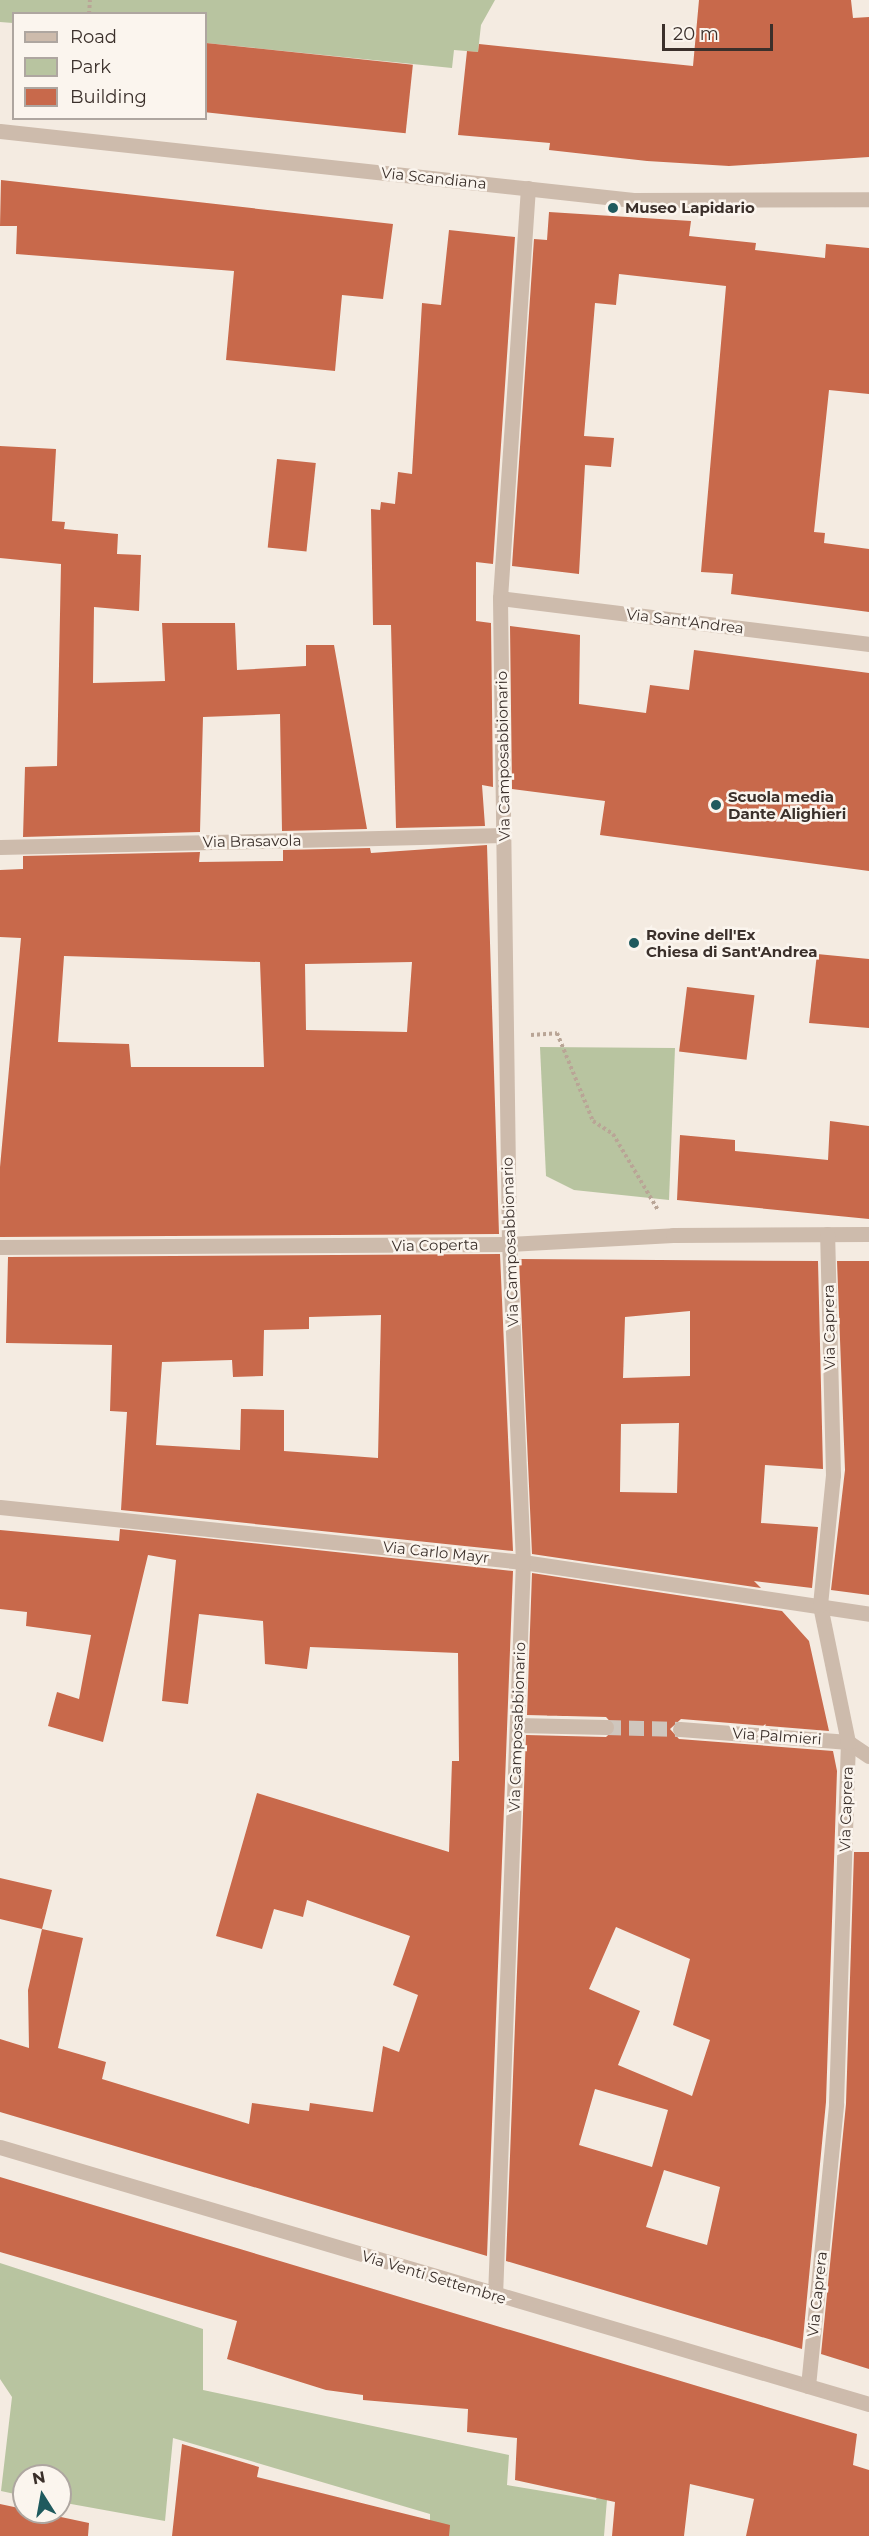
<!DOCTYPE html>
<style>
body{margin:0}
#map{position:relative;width:869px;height:2536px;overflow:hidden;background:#f4ebe1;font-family:Montserrat,sans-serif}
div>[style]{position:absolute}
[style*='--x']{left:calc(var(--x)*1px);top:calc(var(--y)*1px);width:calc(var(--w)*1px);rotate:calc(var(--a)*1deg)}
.green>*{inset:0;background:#b8c4a0}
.building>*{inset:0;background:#c8694b;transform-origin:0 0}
.street-tunnel>*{height:15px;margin-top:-7.5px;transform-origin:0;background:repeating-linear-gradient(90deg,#cfc6bd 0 15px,transparent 0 23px)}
.path>*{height:4px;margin-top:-2px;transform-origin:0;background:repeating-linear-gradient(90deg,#b9a596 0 3px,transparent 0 6px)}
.street>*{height:15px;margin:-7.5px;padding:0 7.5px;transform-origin:7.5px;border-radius:7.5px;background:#cdbbac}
.dots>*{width:16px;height:16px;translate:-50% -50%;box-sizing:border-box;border:3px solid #fbf5ee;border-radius:50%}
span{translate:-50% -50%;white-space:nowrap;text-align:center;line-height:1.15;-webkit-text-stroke:5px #fbf5ee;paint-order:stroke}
.street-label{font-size:15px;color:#3b302b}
.poi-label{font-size:15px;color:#3b302b;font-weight:700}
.left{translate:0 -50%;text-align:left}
.legend{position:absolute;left:12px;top:12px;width:195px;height:108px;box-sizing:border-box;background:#fbf5ee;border:2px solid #aea6a0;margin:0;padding:8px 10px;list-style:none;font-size:18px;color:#3b302b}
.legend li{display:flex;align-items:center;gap:12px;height:30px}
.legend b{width:30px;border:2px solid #aea6a0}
.north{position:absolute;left:12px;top:2464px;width:60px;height:60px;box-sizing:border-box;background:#fbf5ee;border:2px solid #aea6a0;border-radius:50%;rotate:349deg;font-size:16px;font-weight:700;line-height:24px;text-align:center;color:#3b302b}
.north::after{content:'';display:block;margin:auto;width:21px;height:27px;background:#1f5a5e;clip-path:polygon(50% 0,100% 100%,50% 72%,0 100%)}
.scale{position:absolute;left:662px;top:24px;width:111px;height:27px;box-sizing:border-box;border:3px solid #3b302b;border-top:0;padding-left:8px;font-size:18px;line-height:21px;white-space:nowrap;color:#3b302b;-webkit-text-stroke:4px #fbf5ee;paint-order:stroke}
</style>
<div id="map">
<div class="green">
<i style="clip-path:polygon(0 0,495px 0,481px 25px,478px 52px,454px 50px,452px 68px,206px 43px,206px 14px,14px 14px,13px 23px,0 22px)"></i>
<i style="clip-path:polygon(540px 1047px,675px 1048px,669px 1200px,574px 1190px,546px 1176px)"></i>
<i style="clip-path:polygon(0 2263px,203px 2329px,203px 2390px,509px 2455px,507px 2485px,596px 2500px,612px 2438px,604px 2536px,430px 2536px,430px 2514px,173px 2438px,165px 2521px,60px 2502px,60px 2476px,24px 2476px,24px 2496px,1px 2491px,12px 2397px,0 2379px)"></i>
</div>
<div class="building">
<i style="clip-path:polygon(699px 0,851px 0,853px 18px,869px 17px,869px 157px,729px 166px,647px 161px,549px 150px,550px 143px,458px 135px,467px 51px,478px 52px,479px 44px,693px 66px)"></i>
<i style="left:206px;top:43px;width:208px;height:69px;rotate:6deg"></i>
<i style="clip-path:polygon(1px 180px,393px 224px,383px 299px,342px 295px,335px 371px,226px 360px,234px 271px,16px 254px,17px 226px,0 226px)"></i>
<i style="clip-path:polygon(549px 212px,691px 221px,689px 236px,756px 243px,755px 250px,825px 258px,826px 244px,869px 248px,869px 394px,829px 390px,814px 532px,825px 533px,824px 543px,869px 549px,869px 612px,731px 594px,733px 574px,701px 572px,726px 286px,619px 274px,616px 305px,595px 303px,584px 436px,614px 438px,611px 467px,585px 465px,579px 574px,512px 566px,534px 239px,547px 240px)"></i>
<i style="clip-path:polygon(449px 230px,515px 237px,493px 564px,476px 562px,476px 621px,491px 623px,493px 787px,482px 785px,485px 826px,396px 828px,391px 625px,373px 625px,371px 509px,380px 510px,381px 502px,395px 504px,398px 472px,412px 474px,422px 303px,441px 305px)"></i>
<i style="clip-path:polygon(0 446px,56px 449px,52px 521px,65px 522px,64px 529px,118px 534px,117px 554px,141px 555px,139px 611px,94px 607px,93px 683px,165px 681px,162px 623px,235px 623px,237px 670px,306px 666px,306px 645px,334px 645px,367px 829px,282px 831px,280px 714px,203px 717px,200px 832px,23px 837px,25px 767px,57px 766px,61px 564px,0 558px)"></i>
<i style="left:277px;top:459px;width:39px;height:89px;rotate:6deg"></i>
<i style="clip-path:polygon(510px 626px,580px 635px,579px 704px,646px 713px,650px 685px,689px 690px,694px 650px,869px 673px,869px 871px,600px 835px,605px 801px,512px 789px)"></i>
<i style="clip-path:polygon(evenodd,487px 845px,499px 1234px,0 1237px,0 1167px,21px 938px,0 937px,0 870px,23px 869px,23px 856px,200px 852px,199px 862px,283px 861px,283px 850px,370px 848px,371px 853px,487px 845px,64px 956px,260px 962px,264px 1067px,131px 1067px,129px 1044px,58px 1042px,64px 956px,487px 845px,412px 962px,407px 1032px,306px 1030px,305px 964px,412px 962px)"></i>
<i style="clip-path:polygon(817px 954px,869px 959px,869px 1028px,809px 1023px)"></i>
<i style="left:687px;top:987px;width:68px;height:65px;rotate:7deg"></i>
<i style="clip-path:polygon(830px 1121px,869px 1126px,869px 1219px,677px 1200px,680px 1135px,735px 1140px,735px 1151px,828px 1160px)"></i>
<i style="clip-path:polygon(evenodd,500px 1254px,513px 1551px,121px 1510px,127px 1412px,110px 1411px,112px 1345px,6px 1343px,8px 1257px,500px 1254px,381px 1315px,378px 1458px,284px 1451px,284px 1410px,241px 1409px,240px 1450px,156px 1445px,162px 1362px,232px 1360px,233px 1377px,263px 1376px,264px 1330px,309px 1329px,309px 1317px,381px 1315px)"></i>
<i style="clip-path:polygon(evenodd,519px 1259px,818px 1261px,823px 1469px,765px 1465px,761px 1523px,818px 1527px,812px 1588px,754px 1581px,761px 1588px,532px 1554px,519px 1259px,690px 1311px,690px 1376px,623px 1378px,625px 1317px,690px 1311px,519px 1259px,679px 1423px,677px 1493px,620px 1492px,621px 1424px,679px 1423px)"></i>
<i style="clip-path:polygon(837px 1261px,869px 1261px,869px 1595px,831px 1590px,845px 1470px)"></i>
<i style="clip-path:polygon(120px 1529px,513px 1571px,487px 2256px,0 2112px,0 2039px,29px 2048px,28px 1990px,42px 1929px,0 1919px,0 1878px,52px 1890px,42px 1929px,83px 1938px,58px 2048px,106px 2062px,102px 2079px,249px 2124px,252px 2103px,309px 2111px,310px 2103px,373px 2112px,383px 2046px,399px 2052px,418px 1995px,393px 1985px,410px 1936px,307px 1900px,303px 1917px,274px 1909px,262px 1949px,216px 1936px,257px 1793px,449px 1852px,452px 1761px,459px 1761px,458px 1653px,310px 1647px,307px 1669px,265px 1664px,263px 1621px,199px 1614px,188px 1704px,162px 1701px,176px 1560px,148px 1555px,103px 1742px,48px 1726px,57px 1692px,79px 1699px,91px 1635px,26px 1626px,27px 1612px,0 1609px,0 1530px,119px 1541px)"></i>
<i style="clip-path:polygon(evenodd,532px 1573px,782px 1611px,809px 1641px,829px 1731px,681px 1719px,670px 1729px,679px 1739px,833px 1751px,837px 1771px,826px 2102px,802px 2349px,506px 2261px,526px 1735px,606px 1737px,616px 1728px,606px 1717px,527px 1715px,532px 1573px,616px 1927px,690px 1959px,673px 2025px,710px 2040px,692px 2096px,618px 2065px,640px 2011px,589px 1989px,616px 1927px,532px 1573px,595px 2089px,668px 2110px,652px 2167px,579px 2145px,595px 2089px,532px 1573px,664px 2170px,720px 2187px,707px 2245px,646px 2227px,664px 2170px)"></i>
<i style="clip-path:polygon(854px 1852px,869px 1852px,869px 2369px,821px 2354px,846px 2104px)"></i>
<i style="clip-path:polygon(0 2177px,857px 2434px,853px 2465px,869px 2470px,869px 2536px,746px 2536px,754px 2499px,690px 2484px,684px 2536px,612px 2536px,615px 2502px,515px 2480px,517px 2438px,467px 2432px,468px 2409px,363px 2400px,363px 2395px,326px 2390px,227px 2359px,237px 2321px,0 2252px)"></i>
<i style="clip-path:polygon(182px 2444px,259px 2467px,257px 2477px,450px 2525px,449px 2536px,172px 2536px)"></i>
<i style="clip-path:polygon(0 2504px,89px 2523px,88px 2536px,0 2536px)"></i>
</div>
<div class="street-tunnel">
<i style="--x:606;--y:1727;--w:74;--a:1.5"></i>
</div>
<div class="path">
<i style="--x:89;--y:14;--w:14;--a:-86"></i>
<i style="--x:531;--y:1035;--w:26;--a:-4"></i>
<i style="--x:557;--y:1033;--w:95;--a:67.8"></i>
<i style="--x:593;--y:1121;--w:24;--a:33"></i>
<i style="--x:613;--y:1134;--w:88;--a:59.4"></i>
</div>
<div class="street">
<i style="--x:0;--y:131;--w:637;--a:6.22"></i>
<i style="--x:633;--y:200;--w:236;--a:-0.2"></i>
<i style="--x:500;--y:598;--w:372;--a:7.1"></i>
<i style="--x:0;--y:847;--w:504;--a:-1.36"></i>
<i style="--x:0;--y:1247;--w:509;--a:-0.34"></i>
<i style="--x:509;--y:1244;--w:164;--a:-3.1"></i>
<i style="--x:673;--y:1235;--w:196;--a:-0.3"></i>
<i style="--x:0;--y:1507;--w:526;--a:6"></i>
<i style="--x:523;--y:1562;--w:350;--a:8.5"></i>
<i style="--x:517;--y:1725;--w:89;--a:1.3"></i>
<i style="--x:680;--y:1729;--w:169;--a:4.4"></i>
<i style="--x:848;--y:1742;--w:25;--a:34"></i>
<i style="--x:0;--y:2147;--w:906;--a:16.48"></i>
<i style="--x:495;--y:2296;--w:735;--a:-87.82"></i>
<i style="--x:523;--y:1562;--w:318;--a:-92.5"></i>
<i style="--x:509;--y:1244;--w:646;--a:-90.8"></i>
<i style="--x:500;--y:598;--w:411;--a:-86.1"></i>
<i style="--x:808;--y:2386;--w:284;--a:-84.3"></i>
<i style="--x:836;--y:2103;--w:361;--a:-88.1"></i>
<i style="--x:848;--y:1742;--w:140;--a:-101.6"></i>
<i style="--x:820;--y:1605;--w:131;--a:-84.3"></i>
<i style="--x:833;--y:1475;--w:241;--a:-91.4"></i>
</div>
<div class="dots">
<i style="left:613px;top:208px;background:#1f5a5e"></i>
<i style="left:716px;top:805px;background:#1f5a5e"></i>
<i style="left:634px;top:943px;background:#1f5a5e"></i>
</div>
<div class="street-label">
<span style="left:434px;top:178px;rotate:6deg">Via Scandiana</span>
<span style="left:685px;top:621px;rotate:7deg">Via Sant'Andrea</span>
<span style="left:503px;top:756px;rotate:-91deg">Via Camposabbionario</span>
<span style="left:252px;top:841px;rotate:-1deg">Via Brasavola</span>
<span style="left:510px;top:1242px;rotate:-92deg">Via Camposabbionario</span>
<span style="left:435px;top:1245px;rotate:-1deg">Via Coperta</span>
<span style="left:829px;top:1327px;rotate:-91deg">Via Caprera</span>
<span style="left:436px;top:1552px;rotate:6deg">Via Carlo Mayr</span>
<span style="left:517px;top:1727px;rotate:-88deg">Via Camposabbionario</span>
<span style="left:777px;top:1736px;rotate:4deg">Via Palmieri</span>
<span style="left:846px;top:1809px;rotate:-88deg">Via Caprera</span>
<span style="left:434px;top:2277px;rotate:17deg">Via Venti Settembre</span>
<span style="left:817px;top:2294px;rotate:-84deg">Via Caprera</span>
</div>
<div class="poi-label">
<span class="left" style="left:625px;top:208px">Museo Lapidario</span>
<span class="left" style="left:728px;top:805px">Scuola media<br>Dante Alighieri</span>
<span class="left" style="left:646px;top:943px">Rovine dell'Ex<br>Chiesa di Sant'Andrea</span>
</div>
<ul class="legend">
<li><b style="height:8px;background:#cdbbac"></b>Road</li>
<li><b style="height:16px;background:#b8c4a0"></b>Park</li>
<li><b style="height:16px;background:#c8694b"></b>Building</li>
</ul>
<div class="north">N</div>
<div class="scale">20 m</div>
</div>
